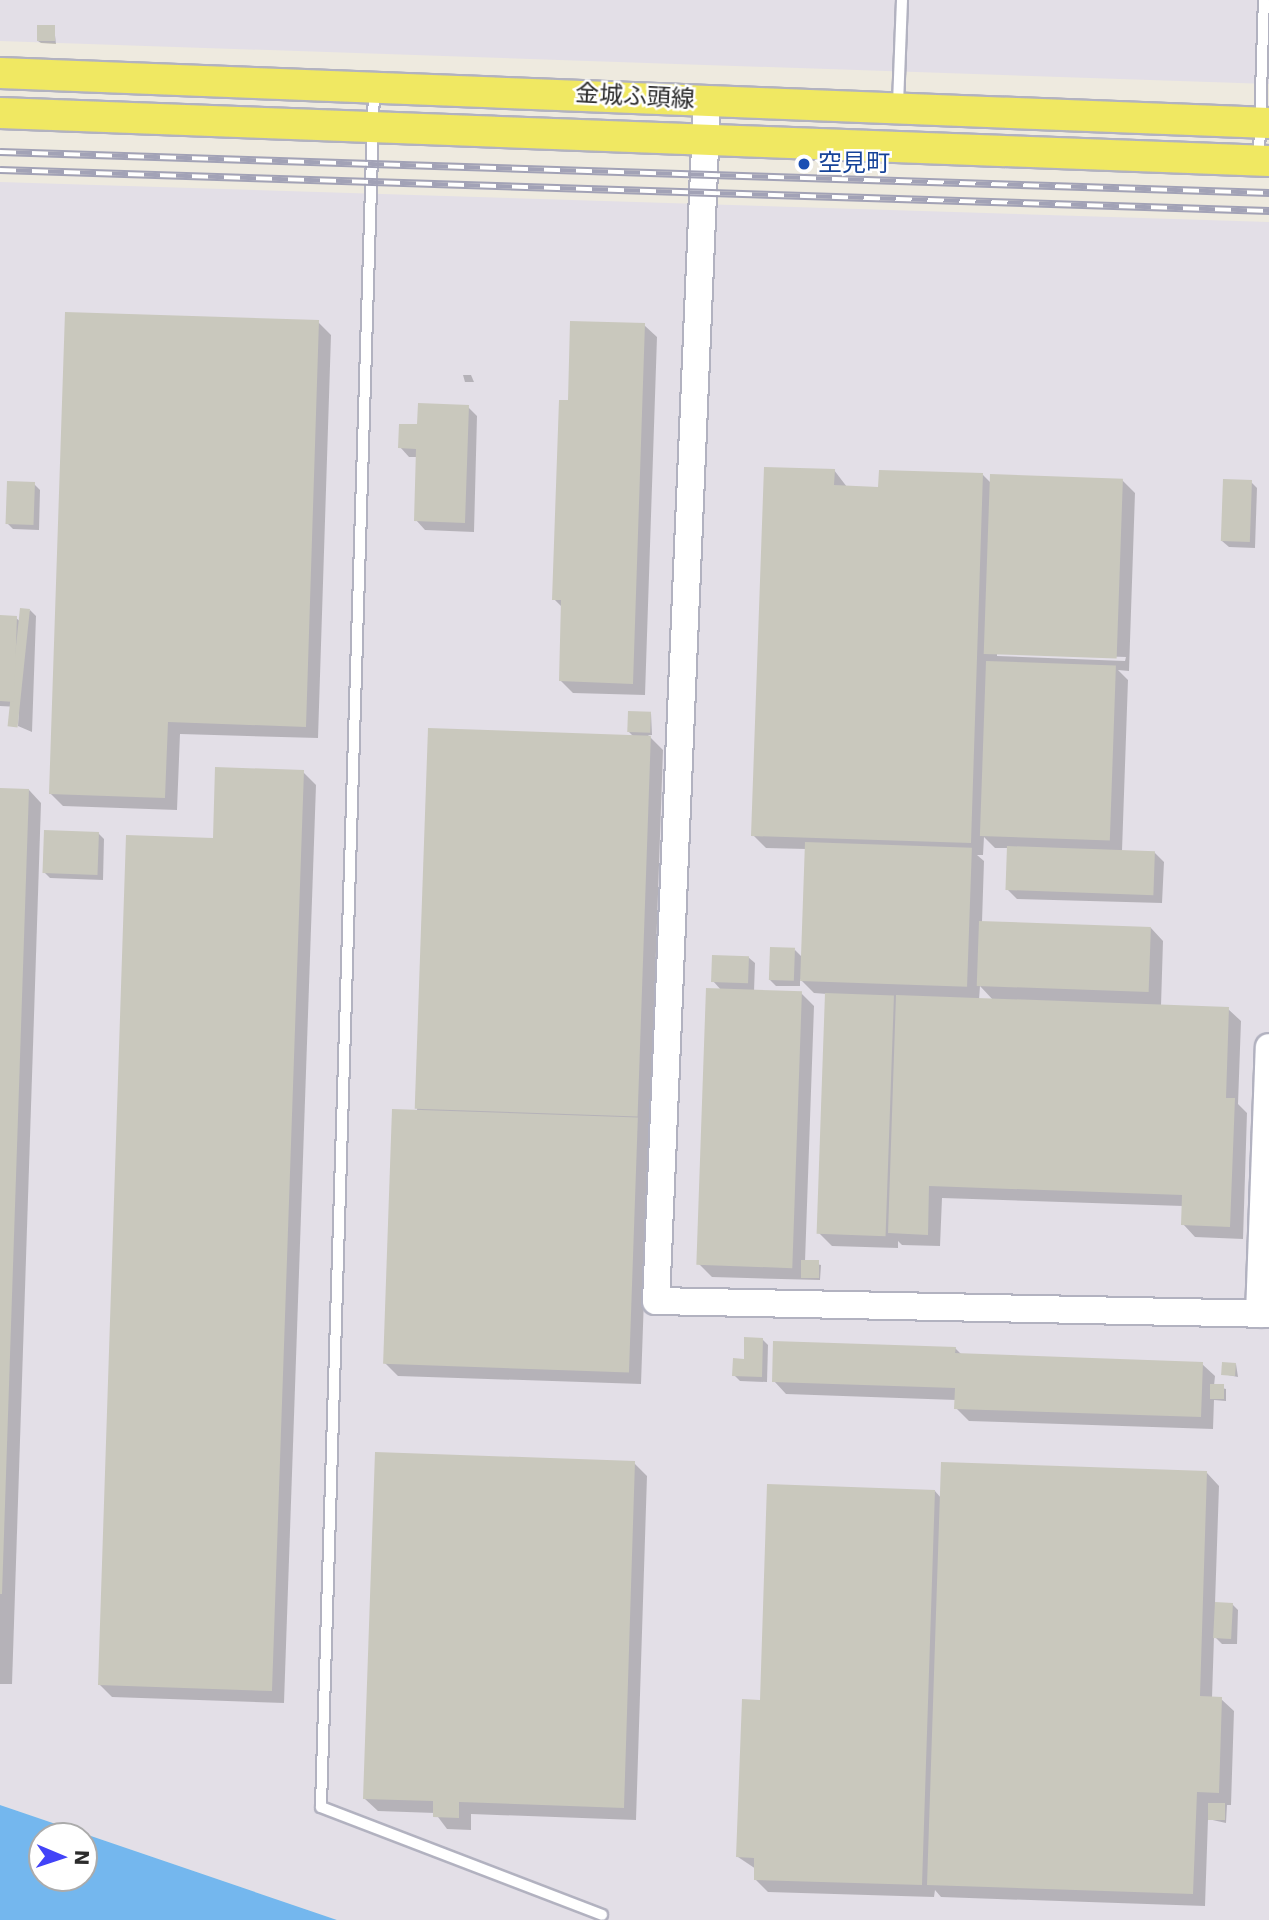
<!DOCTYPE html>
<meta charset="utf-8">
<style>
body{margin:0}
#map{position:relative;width:1269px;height:1920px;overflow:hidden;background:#eeeadf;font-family:"DejaVu Sans","Noto Sans JP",sans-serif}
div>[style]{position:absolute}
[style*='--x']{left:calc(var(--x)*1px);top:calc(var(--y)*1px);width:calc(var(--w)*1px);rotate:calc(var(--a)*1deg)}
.industrial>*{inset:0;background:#e3dfe7}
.water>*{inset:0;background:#74b7ee}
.shadow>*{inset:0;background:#0003}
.building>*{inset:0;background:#c9c8bd;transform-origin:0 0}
.roads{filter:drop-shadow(2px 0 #b2b2c0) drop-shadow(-2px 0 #b2b2c0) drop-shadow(0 2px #b2b2c0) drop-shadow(0 -2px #b2b2c0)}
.lane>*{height:10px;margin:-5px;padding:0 5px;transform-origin:5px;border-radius:5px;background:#fff}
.secondary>*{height:26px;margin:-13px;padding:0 13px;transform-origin:13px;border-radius:13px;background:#fff}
.primary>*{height:30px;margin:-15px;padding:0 15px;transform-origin:15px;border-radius:15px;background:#f0e862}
.rail>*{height:8px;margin-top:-4px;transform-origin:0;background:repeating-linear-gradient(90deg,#fff 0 16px,#a2a2b6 0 32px);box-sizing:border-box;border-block:2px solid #a2a2b6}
.dots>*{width:19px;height:19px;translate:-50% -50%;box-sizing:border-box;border:4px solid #fff;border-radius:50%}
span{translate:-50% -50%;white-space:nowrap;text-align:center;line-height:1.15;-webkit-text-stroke:5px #fff;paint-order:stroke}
.street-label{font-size:24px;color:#2c2c2c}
.transit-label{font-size:24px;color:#164399}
.left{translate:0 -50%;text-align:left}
.north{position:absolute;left:28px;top:1822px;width:70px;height:70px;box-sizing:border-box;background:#fff;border:2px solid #ababab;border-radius:50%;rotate:92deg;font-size:19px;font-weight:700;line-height:28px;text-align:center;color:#2c2c2c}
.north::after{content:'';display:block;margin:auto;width:24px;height:32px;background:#4243f8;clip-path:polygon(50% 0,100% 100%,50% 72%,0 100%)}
</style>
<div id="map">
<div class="industrial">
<i style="clip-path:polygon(0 0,1269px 0,1269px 84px,0 41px)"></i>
<i style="clip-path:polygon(0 182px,1269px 222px,1269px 1920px,337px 1920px,0 1805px)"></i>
</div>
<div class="water">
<i style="clip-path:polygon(evenodd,0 1805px,337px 1920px,0 1920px,0 1805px,42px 1836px,84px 1836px,84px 1878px,42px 1878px,42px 1836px)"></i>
</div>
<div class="shadow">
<i style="clip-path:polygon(54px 27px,56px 44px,41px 43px,38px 41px)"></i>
<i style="clip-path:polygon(318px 322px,331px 335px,318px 738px,180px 734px,177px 810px,63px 806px,50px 793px)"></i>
<i style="clip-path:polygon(644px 325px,657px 337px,645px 695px,573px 693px,560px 680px,563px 608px,554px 599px,570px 402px)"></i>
<i style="clip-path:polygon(463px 375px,471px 375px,474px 382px,465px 382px)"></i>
<i style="clip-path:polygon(468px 407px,477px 416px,474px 532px,425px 530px,416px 520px,418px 457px,409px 457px,400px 447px,419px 426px)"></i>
<i style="clip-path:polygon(evenodd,834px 470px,847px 487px,880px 488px,983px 475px,992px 484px,1122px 480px,1135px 493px,1129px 671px,1118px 670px,1128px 680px,1122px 851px,1154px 852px,1164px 862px,1162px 903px,1017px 899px,1007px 889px,1009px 848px,995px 848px,984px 837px,983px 855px,977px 855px,984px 861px,982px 922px,1151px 928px,1163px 941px,1161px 1006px,1228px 1009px,1241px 1021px,1238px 1104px,1247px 1113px,1243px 1239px,1195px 1237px,1183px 1224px,1183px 1206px,942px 1198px,940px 1246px,902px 1245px,898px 1241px,898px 1248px,832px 1246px,819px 1233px,827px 994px,814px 993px,800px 979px,800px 986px,776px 986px,770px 980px,795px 950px,803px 958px,806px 849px,766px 848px,753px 835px,834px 470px,997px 653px,1126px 657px,1125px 661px,997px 656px,997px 653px,834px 470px,980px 986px,994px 1001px,979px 1000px,980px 986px)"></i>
<i style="clip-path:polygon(1251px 482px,1257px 488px,1255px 548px,1229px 547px,1222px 541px)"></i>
<i style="clip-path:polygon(34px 484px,40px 490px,39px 530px,13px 529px,7px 523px)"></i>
<i style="clip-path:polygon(30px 610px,36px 616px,32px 732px,18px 726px,19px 707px,0 706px,0 617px,16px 618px,22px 623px)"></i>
<i style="clip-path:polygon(651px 713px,652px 735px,648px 735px,663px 750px,641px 1384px,398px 1376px,385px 1363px,417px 1112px,430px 729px,633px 736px,629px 732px)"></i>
<i style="clip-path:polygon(303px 772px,316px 785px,284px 1703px,112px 1697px,100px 1685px,214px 839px)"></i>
<i style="clip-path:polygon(0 789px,29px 790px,41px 803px,12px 1684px,0 1684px)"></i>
<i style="clip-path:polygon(98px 833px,104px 839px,103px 880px,50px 878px,44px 872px)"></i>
<i style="clip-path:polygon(748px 957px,755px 963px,754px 992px,801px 993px,814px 1006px,805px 1262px,821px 1265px,820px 1280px,712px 1277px,699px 1264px,722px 991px,713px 981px)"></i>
<i style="clip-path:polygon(762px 1339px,768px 1345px,767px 1382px,740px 1381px,734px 1375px)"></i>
<i style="clip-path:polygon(955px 1348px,962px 1355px,1202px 1364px,1215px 1376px,1214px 1386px,1226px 1389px,1226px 1401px,1214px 1400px,1213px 1429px,969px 1421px,956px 1408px,956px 1400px,786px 1394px,774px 1381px)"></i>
<i style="clip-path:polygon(1236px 1364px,1238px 1377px,1223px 1374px)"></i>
<i style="clip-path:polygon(634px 1463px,647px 1476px,636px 1820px,471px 1814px,471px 1830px,447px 1829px,435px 1813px,378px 1811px,365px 1799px)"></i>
<i style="clip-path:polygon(1207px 1473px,1219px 1486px,1215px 1604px,1232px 1604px,1238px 1610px,1237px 1644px,1222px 1644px,1214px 1636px,1212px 1698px,1221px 1699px,1234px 1711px,1231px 1805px,1227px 1805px,1226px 1823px,1208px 1819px,1205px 1906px,941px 1897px,935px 1890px,934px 1897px,768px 1892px,755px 1879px,756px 1869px,738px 1857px,761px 1702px,935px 1491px,941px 1498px)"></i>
</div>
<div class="building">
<i style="left:37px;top:25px;width:18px;height:16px"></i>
<i style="clip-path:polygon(65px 312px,319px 320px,306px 727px,168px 722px,165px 798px,49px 794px)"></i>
<i style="clip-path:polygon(570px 321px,645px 323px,633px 684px,559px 681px,561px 600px,552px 600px,559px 400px,568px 400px)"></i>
<i style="clip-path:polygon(418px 403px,469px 405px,465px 523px,414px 521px,416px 449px,398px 448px,399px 424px,417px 424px)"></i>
<i style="clip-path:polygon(764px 467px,835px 469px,834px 485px,878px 487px,879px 470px,983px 473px,971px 843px,751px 836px)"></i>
<i style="left:990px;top:474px;width:133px;height:180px;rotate:2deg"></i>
<i style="left:1223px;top:479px;width:29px;height:62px;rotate:2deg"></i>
<i style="left:7px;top:481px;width:28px;height:43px;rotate:2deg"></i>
<i style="left:20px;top:608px;width:10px;height:119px;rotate:6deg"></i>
<i style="clip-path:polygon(0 615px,17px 616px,14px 702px,0 701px)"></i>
<i style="left:986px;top:661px;width:130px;height:175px;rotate:2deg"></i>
<i style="left:628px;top:711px;width:23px;height:21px;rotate:2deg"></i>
<i style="left:428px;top:728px;width:223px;height:381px;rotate:2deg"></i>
<i style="clip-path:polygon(215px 767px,304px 770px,272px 1691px,98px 1685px,126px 835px,213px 838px)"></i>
<i style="clip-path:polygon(0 788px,29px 789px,2px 1594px,0 1594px)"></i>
<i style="left:44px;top:830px;width:55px;height:43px;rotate:2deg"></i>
<i style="left:805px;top:842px;width:167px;height:139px;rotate:2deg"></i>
<i style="left:1007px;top:846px;width:148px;height:44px;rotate:2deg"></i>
<i style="left:979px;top:921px;width:172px;height:65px;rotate:2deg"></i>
<i style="left:770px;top:947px;width:25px;height:33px;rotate:2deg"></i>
<i style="left:712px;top:955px;width:37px;height:27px;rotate:2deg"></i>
<i style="left:706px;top:988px;width:96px;height:277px;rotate:2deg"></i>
<i style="left:825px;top:993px;width:69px;height:241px;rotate:2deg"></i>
<i style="clip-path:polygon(896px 995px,1229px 1007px,1226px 1098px,1235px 1098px,1230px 1227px,1181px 1225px,1182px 1195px,929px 1186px,928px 1235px,888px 1233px)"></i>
<i style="left:392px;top:1109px;width:246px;height:255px;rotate:2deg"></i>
<i style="left:801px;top:1260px;width:18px;height:18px"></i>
<i style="clip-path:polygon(744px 1337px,763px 1338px,762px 1377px,732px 1376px,733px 1358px,744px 1359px)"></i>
<i style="clip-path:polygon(773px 1341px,956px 1347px,955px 1353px,1203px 1362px,1201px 1417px,954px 1409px,955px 1388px,772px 1382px)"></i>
<i style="left:1222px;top:1362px;width:14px;height:13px;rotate:4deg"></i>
<i style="left:1210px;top:1384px;width:14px;height:15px"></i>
<i style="clip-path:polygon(375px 1452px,635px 1461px,624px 1808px,459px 1802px,459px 1818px,433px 1817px,433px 1801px,363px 1799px)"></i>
<i style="clip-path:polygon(941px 1462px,1207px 1471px,1200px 1696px,1222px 1697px,1219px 1793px,1197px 1792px,1193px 1894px,927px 1885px)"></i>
<i style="clip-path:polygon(767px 1484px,935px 1490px,922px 1885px,754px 1880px,754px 1858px,736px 1857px,742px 1699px,760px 1700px)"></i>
<i style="left:1215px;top:1602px;width:18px;height:36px;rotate:3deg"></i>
<i style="left:1208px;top:1803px;width:17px;height:17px"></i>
</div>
<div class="roads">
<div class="lane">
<i style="--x:374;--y:90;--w:1718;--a:91.77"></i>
<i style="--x:321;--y:1807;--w:301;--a:21"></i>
<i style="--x:898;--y:104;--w:104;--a:-87.8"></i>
<i style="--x:1259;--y:157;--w:157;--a:-88.2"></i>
</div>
<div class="secondary">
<i style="--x:707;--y:100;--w:1202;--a:92.43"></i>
<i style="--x:656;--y:1301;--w:613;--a:1.21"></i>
<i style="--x:1259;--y:1314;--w:267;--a:-87.9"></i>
</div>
<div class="primary">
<i style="--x:0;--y:73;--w:1270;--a:2.26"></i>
<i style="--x:0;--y:113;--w:1270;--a:2.17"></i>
</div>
</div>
<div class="rail">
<i style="--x:0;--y:152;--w:1270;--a:1.85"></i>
<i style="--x:0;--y:170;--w:1270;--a:1.85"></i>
</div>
<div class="dots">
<i style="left:804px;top:164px;background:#1a4fb4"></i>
</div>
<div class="street-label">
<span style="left:635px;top:97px;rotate:3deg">金城ふ頭線</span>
</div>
<div class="transit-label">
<span class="left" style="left:818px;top:164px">空見町</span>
</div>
<div class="north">N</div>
</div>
